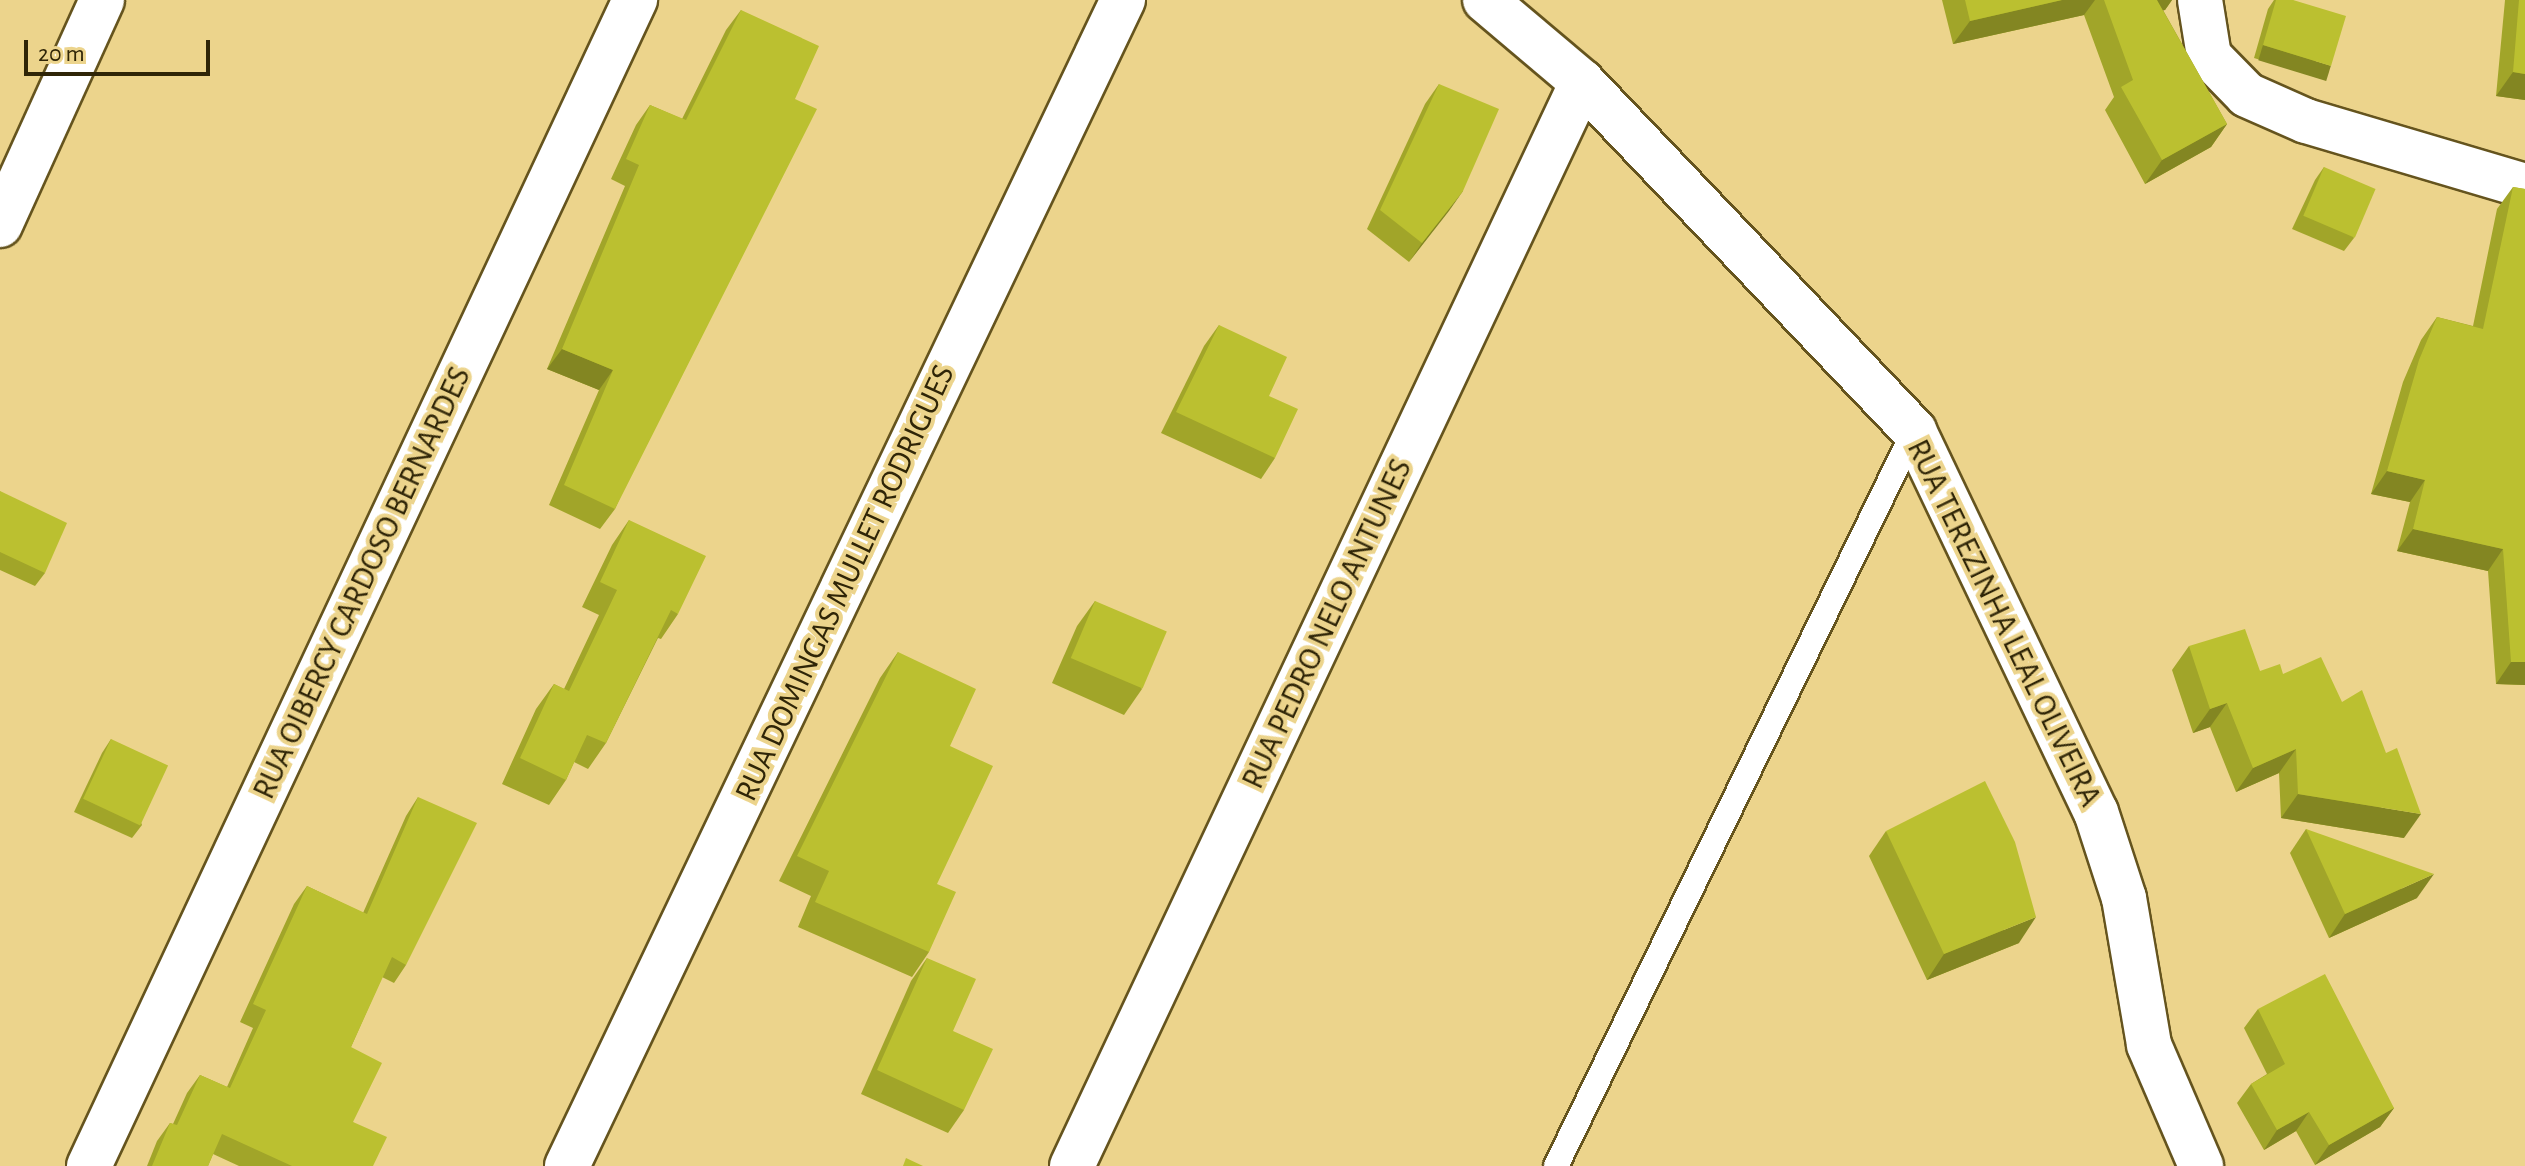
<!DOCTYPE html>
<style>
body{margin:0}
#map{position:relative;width:2525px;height:1166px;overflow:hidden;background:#ecd48c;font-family:"Alegreya Sans",sans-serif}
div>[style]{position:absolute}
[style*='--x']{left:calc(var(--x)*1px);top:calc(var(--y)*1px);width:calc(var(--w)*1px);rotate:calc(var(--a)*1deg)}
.roads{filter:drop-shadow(2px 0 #65541e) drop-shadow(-2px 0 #65541e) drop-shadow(0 2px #65541e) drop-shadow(0 -2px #65541e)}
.service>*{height:24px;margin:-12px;padding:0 12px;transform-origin:12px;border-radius:12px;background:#fff}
.minor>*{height:44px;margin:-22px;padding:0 22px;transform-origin:22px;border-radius:22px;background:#fff}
.wall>*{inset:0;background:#a1a529}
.shaded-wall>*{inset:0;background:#838622;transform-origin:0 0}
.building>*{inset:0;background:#bbc030;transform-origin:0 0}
span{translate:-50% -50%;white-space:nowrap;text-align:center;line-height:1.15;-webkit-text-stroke:8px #ecd48c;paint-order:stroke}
.street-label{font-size:32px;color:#2f2507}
.scale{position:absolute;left:24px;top:40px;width:186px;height:36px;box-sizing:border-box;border:4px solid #2f2507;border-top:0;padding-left:10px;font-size:24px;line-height:28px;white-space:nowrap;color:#2f2507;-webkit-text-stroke:6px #ecd48c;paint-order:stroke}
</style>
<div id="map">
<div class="roads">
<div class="service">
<i style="--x:1556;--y:1166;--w:818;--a:-64.03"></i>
</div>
<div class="minor">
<i style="--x:1485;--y:0;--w:127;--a:40.2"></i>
<i style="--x:1582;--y:82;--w:482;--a:46.4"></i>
<i style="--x:1914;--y:431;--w:422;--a:64.5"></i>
<i style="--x:2096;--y:812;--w:90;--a:72"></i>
<i style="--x:2124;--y:898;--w:149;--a:80.3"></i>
<i style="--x:2149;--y:1045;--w:132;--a:66.7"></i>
<i style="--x:2200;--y:0;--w:57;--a:80.9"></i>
<i style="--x:2209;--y:56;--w:54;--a:45.7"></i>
<i style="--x:2247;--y:95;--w:64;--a:23.8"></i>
<i style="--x:2306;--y:121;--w:228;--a:16.5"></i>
<i style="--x:0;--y:225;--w:247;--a:-65.6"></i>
<i style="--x:89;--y:1166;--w:1288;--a:-64.91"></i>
<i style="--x:567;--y:1166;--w:1292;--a:-64.51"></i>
<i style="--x:1072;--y:1166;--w:1198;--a:-64.8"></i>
</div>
</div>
<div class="wall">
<i style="clip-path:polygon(1942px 0,2172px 0,2165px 10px,2163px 10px,2227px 124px,2211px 147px,2145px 184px,2105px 110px,2114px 97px,2084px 15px,1953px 44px)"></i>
<i style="clip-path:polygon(2274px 0,2293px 0,2322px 79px,2254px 58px,2268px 9px)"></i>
<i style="clip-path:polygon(2505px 0,2525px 0,2525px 100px,2496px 96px)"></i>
<i style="clip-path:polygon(741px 10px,795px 99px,615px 509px,600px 529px,549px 505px,599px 390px,547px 369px,625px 186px,611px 179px,636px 125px,650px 105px,682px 119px,726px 30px)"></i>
<i style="clip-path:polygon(1439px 84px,1463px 191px,1409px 262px,1367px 229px,1425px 104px)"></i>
<i style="clip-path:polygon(2324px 167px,2354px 238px,2344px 251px,2292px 229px,2315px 180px)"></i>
<i style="clip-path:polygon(2513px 187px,2525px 189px,2525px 685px,2496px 684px,2488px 571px,2397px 551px,2410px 502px,2371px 494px,2403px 382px,2421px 340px,2437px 317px,2473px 326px,2497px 209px)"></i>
<i style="clip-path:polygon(1219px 325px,1275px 458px,1261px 479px,1161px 433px,1204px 346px)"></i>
<i style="clip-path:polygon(0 491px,45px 573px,35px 586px,0 570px)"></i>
<i style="clip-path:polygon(629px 520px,678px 614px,661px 639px,658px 638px,606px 743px,588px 769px,574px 762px,566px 780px,549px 805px,502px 784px,536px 709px,554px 684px,564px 689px,599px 615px,582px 607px,612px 545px)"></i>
<i style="clip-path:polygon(1095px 601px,1142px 689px,1124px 715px,1052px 683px,1077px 626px)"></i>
<i style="clip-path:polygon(2189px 646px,2260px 671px,2283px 674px,2404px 838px,2281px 818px,2279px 773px,2236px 792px,2210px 727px,2193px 733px,2172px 670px)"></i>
<i style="clip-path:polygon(898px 652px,950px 746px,929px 952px,912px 977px,798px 927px,811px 896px,779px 881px,880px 678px)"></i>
<i style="clip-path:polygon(111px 739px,142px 825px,132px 838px,74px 812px,102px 753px)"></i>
<i style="clip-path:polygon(418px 797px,406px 965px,394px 983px,382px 977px,351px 1047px,353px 1122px,373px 1166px,239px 1166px,213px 1154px,208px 1166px,147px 1166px,157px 1141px,170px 1123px,173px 1124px,187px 1093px,200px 1075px,227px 1087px,253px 1028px,240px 1022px,294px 904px,307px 886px,363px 913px,406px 816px)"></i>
<i style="clip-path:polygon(2306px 829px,2417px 898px,2329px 938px,2290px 853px)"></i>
<i style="clip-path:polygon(1886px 831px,2019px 943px,1927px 980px,1869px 856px)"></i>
<i style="clip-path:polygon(927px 958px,953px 1031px,964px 1110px,948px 1133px,861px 1094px,911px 981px)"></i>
<i style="clip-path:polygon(2258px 1009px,2394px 1108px,2380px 1127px,2315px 1165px,2296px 1131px,2264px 1150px,2237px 1103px,2251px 1084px,2267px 1074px,2244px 1028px)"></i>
</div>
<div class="shaded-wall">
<i style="clip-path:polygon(2062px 0,2095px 0,2084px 15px,1953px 44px,1970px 21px)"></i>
<i style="clip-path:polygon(2151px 0,2172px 0,2165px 10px,2138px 18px)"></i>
<i style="left:2263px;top:45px;width:71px;height:16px;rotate:17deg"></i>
<i style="clip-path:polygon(2513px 72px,2525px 74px,2525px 100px,2496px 96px)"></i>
<i style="clip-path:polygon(2227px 124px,2211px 147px,2145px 184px,2162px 160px)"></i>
<i style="clip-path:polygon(1463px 191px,1449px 211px,1409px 262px,1422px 243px)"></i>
<i style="clip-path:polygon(562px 349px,613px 370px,599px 390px,547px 369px)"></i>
<i style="clip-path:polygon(2387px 471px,2425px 480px,2410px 502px,2371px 494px)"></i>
<i style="clip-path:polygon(2413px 529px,2503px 549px,2488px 571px,2397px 551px)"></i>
<i style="clip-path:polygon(2511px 662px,2525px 662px,2525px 685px,2496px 684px)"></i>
<i style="clip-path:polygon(2227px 703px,2210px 727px,2193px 733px,2210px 709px)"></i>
<i style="clip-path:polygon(2296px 749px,2279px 773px,2236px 792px,2253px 768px)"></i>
<i style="clip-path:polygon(2298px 794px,2421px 814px,2404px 838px,2281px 818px)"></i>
<i style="clip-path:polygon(2434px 874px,2417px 898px,2329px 938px,2345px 914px)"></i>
<i style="clip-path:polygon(2036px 917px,2019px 943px,1927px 980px,1944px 954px)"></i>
<i style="clip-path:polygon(2394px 1108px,2380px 1127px,2315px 1165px,2329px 1145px)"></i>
<i style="clip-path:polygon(2309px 1112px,2296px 1131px,2264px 1150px,2277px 1130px)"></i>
</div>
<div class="building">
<i style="clip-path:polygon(1965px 0,2062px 0,1970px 21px)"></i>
<i style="clip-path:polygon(2104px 0,2157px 0,2227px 124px,2162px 160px,2121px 87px,2133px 80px)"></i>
<i style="clip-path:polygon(2276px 0,2293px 0,2346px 16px,2331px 66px,2263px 45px)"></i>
<i style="clip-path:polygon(2519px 0,2525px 0,2525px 74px,2513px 72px)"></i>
<i style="clip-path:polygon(741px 10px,819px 46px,795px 99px,817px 109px,615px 509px,564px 485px,613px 370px,562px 349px,639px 165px,626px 159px,650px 105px,686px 120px)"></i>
<i style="clip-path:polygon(1439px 84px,1499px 109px,1463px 191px,1422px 243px,1380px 210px)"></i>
<i style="left:2324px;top:167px;width:56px;height:53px;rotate:23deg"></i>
<i style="clip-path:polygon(2513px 187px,2525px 189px,2525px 662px,2511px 662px,2503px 549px,2413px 529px,2425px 480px,2387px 471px,2419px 360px,2437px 317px,2483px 329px)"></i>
<i style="clip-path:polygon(1219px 325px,1287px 357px,1269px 396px,1298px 409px,1275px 458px,1176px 412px)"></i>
<i style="clip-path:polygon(0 491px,67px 523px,45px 573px,0 552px)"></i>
<i style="clip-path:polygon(629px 520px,706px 556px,678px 614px,671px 610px,606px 743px,587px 735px,566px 780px,520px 758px,554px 684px,569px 691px,617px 590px,600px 582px)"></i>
<i style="left:1095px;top:601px;width:78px;height:62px;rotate:23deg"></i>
<i style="clip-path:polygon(2245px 629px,2260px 671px,2280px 664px,2283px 674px,2321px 657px,2342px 702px,2362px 690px,2386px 753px,2397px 748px,2421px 814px,2298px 794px,2296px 749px,2253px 768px,2227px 703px,2210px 709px,2189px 646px)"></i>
<i style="clip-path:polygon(898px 652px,976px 689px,950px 746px,993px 766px,937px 884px,956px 892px,929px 952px,815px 902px,829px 871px,797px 856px)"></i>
<i style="left:111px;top:739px;width:63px;height:66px;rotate:25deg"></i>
<i style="clip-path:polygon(1985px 781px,2015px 842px,2036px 917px,1944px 954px,1886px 831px)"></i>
<i style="clip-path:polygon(418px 797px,477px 823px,406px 965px,392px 957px,351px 1047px,382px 1063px,353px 1122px,387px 1137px,373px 1166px,292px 1166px,222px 1134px,208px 1166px,152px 1166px,170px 1123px,177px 1125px,200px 1075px,230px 1088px,266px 1010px,253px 1004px,307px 886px,367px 914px)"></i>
<i style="clip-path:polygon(2306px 829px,2434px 874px,2345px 914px)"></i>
<i style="clip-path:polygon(927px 958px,976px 979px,953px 1031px,993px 1049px,964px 1110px,877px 1070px)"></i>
<i style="clip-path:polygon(2325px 974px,2394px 1108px,2329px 1145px,2309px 1112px,2277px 1130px,2251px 1084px,2285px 1064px,2258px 1009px)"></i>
<i style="clip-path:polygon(906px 1158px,923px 1166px,903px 1166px)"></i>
</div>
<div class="street-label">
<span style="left:362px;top:583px;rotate:-65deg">RUA OIBERCY CARDOSO BERNARDES</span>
<span style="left:845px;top:583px;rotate:-65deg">RUA DOMINGAS MULLET RODRIGUES</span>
<span style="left:2004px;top:623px;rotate:64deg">RUA TEREZINHA LEAL OLIVEIRA</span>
<span style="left:1327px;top:624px;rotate:-65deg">RUA PEDRO NELO ANTUNES</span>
</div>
<div class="scale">20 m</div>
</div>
